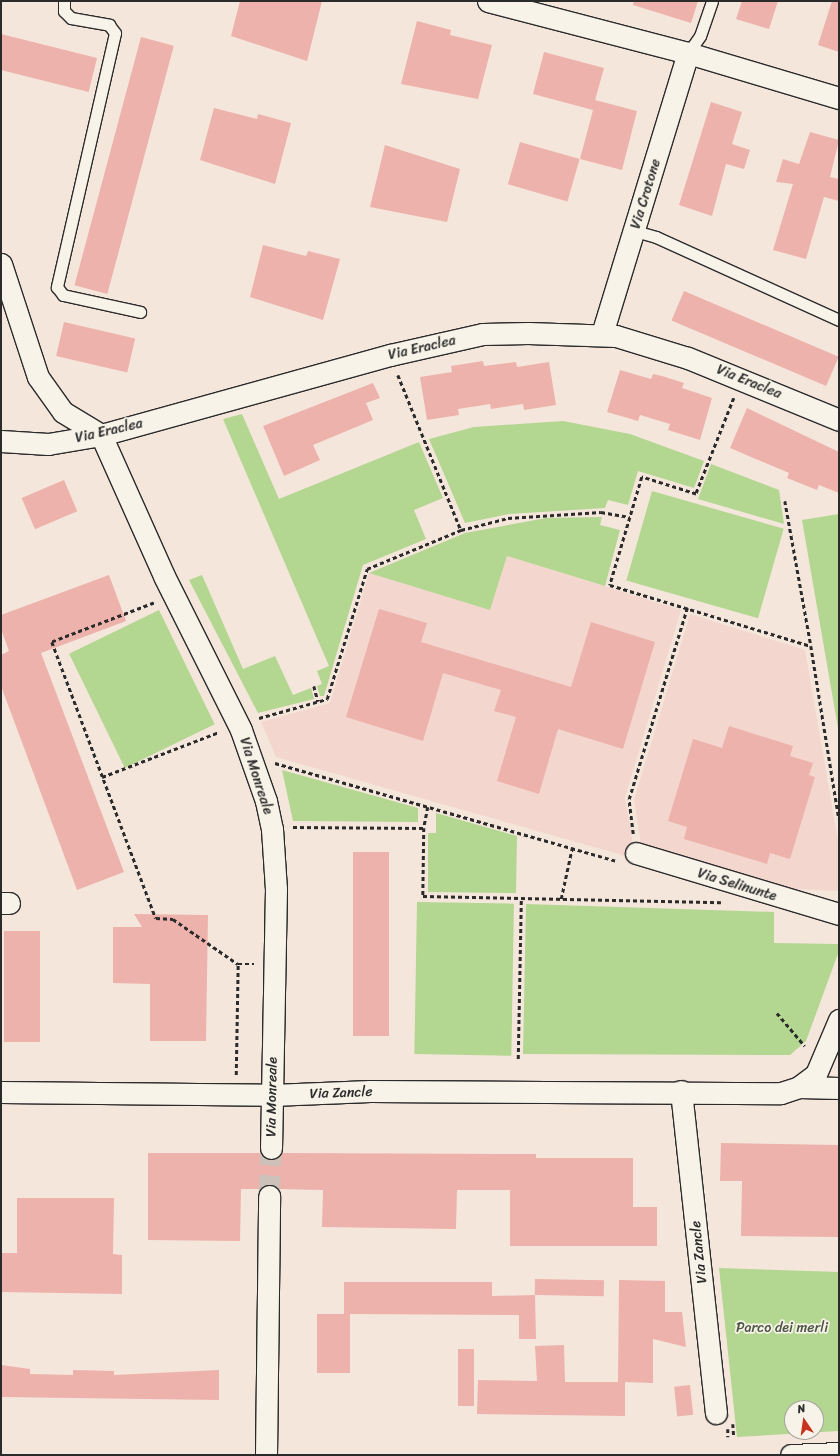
<!DOCTYPE html>
<style>
body{margin:0}
#map{position:relative;width:840px;height:1456px;overflow:hidden;background:#f5e6dc;font-family:Sriracha,sans-serif}
div>[style]{position:absolute}
[style*='--x']{left:calc(var(--x)*1px);top:calc(var(--y)*1px);width:calc(var(--w)*1px);rotate:calc(var(--a)*1deg)}
.built>*{inset:0;background:#f3d6cd}
.green>*{inset:0;background:#b3d691;transform-origin:0 0}
.building>*{inset:0;background:#edb2ab;transform-origin:0 0}
.street-tunnel>*{height:21px;margin-top:-10.5px;transform-origin:0;background:repeating-linear-gradient(90deg,#cdc1b9 0 21px,transparent 0 31px)}
.path>*{height:2.5px;margin-top:-1.25px;transform-origin:0;background:repeating-linear-gradient(90deg,#2b2b2b 0 4px,transparent 0 7px)}
.roads{filter:drop-shadow(1px 0 #2b2b2b) drop-shadow(-1px 0 #2b2b2b) drop-shadow(0 1px #2b2b2b) drop-shadow(0 -1px #2b2b2b)}
.lane>*{height:11px;margin:-5.5px;padding:0 5.5px;transform-origin:5.5px;border-radius:5.5px;background:#f7f3e8}
.street>*{height:21px;margin:-10.5px;padding:0 10.5px;transform-origin:10.5px;border-radius:10.5px;background:#f7f3e8}
span{translate:-50% -50%;white-space:nowrap;text-align:center;line-height:1.15;-webkit-text-stroke:3.5px #f7f3e8;paint-order:stroke}
.street-label{font-size:14px;color:#2b2b2b}
.park-label{font-size:14px;color:#4d5644}
.frame{position:absolute;inset:0;border:2px solid #2b2b2b;pointer-events:none}
.north{position:absolute;left:784px;top:1400px;width:40px;height:40px;box-sizing:border-box;background:#f7f3e8;border:1px solid #a5a39c;border-radius:50%;rotate:347deg;font-size:11px;font-weight:700;line-height:16px;text-align:center;color:#2b2b2b}
.north::after{content:'';display:block;margin:auto;width:14px;height:18px;background:#c8321e;clip-path:polygon(50% 0,100% 100%,50% 72%,0 100%)}
</style>
<div id="map">
<div class="built">
<i style="clip-path:polygon(507px 556px,681px 610px,625px 798px,633px 845px,629px 857px,276px 757px,261px 722px,330px 703px,369px 573px,490px 610px)"></i>
<i style="clip-path:polygon(690px 614px,805px 650px,839px 846px,839px 891px,789px 889px,641px 844px,634px 800px)"></i>
</div>
<div class="green">
<i style="clip-path:polygon(242px 414px,279px 499px,419px 442px,443px 498px,414px 510px,426px 539px,363px 565px,324px 696px,320px 696px,317px 686px,322px 684px,317px 671px,329px 666px,223px 419px)"></i>
<i style="clip-path:polygon(563px 421px,630px 434px,704px 461px,694px 488px,638px 471px,628px 505px,608px 500px,605px 508px,509px 514px,465px 523px,429px 439px,474px 427px)"></i>
<i style="clip-path:polygon(711px 464px,779px 490px,784px 524px,698px 499px)"></i>
<i style="left:652px;top:491px;width:137px;height:93px;rotate:16deg"></i>
<i style="clip-path:polygon(839px 514px,839px 734px,802px 520px)"></i>
<i style="clip-path:polygon(602px 517px,600px 525px,620px 530px,605px 586px,507px 556px,490px 610px,369px 573px,465px 533px,546px 518px)"></i>
<i style="clip-path:polygon(202px 575px,243px 669px,275px 656px,293px 695px,311px 688px,314px 699px,258px 713px,189px 580px)"></i>
<i style="left:159px;top:610px;width:127px;height:100px;rotate:64deg"></i>
<i style="clip-path:polygon(282px 770px,418px 808px,418px 822px,293px 821px)"></i>
<i style="clip-path:polygon(436px 813px,517px 836px,516px 893px,428px 892px,428px 833px,436px 833px)"></i>
<i style="left:417px;top:902px;width:97px;height:152px;rotate:1deg"></i>
<i style="clip-path:polygon(526px 904px,774px 912px,774px 943px,839px 944px,839px 951px,806px 1041px,790px 1055px,523px 1054px)"></i>
<i style="clip-path:polygon(evenodd,719px 1268px,839px 1272px,839px 1431px,737px 1437px,719px 1268px,792px 1408px,816px 1408px,816px 1432px,792px 1432px,792px 1408px)"></i>
</div>
<div class="building">
<i style="clip-path:polygon(240px 1px,322px 1px,307px 61px,231px 36px)"></i>
<i style="clip-path:polygon(634px 1px,698px 1px,691px 23px,633px 5px)"></i>
<i style="clip-path:polygon(742px 1px,778px 1px,769px 29px,736px 19px)"></i>
<i style="clip-path:polygon(832px 1px,839px 1px,839px 52px,818px 45px)"></i>
<i style="clip-path:polygon(417px 21px,451px 30px,450px 35px,492px 45px,478px 99px,401px 84px)"></i>
<i style="left:1px;top:34px;width:99px;height:35px;rotate:14deg"></i>
<i style="left:141px;top:37px;width:34px;height:257px;rotate:15deg"></i>
<i style="clip-path:polygon(544px 52px,604px 68px,594px 104px,595px 100px,637px 111px,622px 170px,580px 159px,593px 110px,533px 94px)"></i>
<i style="clip-path:polygon(711px 102px,742px 112px,732px 144px,750px 150px,744px 169px,726px 164px,712px 216px,679px 205px)"></i>
<i style="clip-path:polygon(214px 108px,257px 119px,258px 114px,291px 123px,275px 184px,200px 160px)"></i>
<i style="clip-path:polygon(810px 132px,839px 140px,830px 177px,839px 179px,839px 201px,824px 197px,806px 259px,773px 250px,793px 184px,776px 182px,783px 159px,799px 164px)"></i>
<i style="left:520px;top:142px;width:62px;height:44px;rotate:16deg"></i>
<i style="clip-path:polygon(385px 145px,460px 169px,447px 222px,370px 207px)"></i>
<i style="clip-path:polygon(263px 245px,306px 256px,308px 251px,340px 259px,323px 320px,250px 297px)"></i>
<i style="left:684px;top:291px;width:168px;height:32px;rotate:23deg"></i>
<i style="left:64px;top:322px;width:73px;height:35px;rotate:13deg"></i>
<i style="clip-path:polygon(483px 361px,484px 366px,516px 362px,517px 367px,549px 362px,556px 405px,524px 410px,523px 404px,491px 409px,490px 404px,458px 409px,459px 415px,427px 420px,420px 377px,452px 372px,451px 366px)"></i>
<i style="clip-path:polygon(620px 370px,651px 379px,653px 374px,662px 376px,684px 383px,682px 388px,712px 398px,700px 440px,668px 430px,670px 424px,640px 415px,638px 421px,607px 412px)"></i>
<i style="clip-path:polygon(373px 383px,380px 398px,366px 403px,373px 420px,313px 445px,320px 460px,284px 476px,263px 426px)"></i>
<i style="clip-path:polygon(747px 408px,839px 452px,839px 493px,819px 485px,817px 490px,787px 478px,789px 473px,730px 448px)"></i>
<i style="left:64px;top:480px;width:34px;height:46px;rotate:67deg"></i>
<i style="clip-path:polygon(109px 575px,126px 621px,41px 653px,124px 872px,77px 890px,1px 686px,1px 655px,9px 651px,1px 629px,1px 615px)"></i>
<i style="clip-path:polygon(379px 609px,427px 623px,421px 642px,571px 687px,591px 622px,655px 642px,623px 749px,558px 729px,539px 794px,497px 781px,516px 717px,494px 711px,501px 690px,443px 673px,423px 741px,346px 717px)"></i>
<i style="clip-path:polygon(729px 726px,793px 746px,790px 756px,813px 763px,809px 775px,815px 777px,790px 859px,770px 853px,767px 864px,684px 839px,687px 827px,668px 821px,693px 739px,722px 748px)"></i>
<i style="left:353px;top:852px;width:36px;height:184px"></i>
<i style="clip-path:polygon(134px 914px,208px 915px,206px 1041px,150px 1041px,150px 984px,113px 983px,113px 927px,142px 927px)"></i>
<i style="left:4px;top:931px;width:36px;height:111px"></i>
<i style="clip-path:polygon(721px 1143px,839px 1145px,839px 1237px,741px 1236px,742px 1181px,720px 1181px)"></i>
<i style="clip-path:polygon(148px 1153px,260px 1153px,271px 1160px,282px 1153px,536px 1154px,536px 1158px,633px 1158px,633px 1207px,657px 1207px,657px 1246px,510px 1246px,510px 1190px,457px 1190px,456px 1229px,322px 1227px,323px 1190px,279px 1189px,269px 1184px,259px 1189px,241px 1189px,240px 1241px,148px 1240px)"></i>
<i style="clip-path:polygon(17px 1198px,114px 1198px,113px 1254px,122px 1255px,122px 1294px,1px 1292px,1px 1253px,17px 1253px)"></i>
<i style="left:535px;top:1279px;width:69px;height:16px;rotate:1deg"></i>
<i style="clip-path:polygon(619px 1280px,665px 1281px,665px 1312px,682px 1312px,686px 1347px,653px 1339px,653px 1383px,625px 1382px,625px 1416px,477px 1414px,478px 1380px,537px 1381px,535px 1346px,564px 1345px,565px 1382px,622px 1382px,618px 1382px)"></i>
<i style="clip-path:polygon(344px 1282px,492px 1282px,492px 1296px,535px 1295px,536px 1339px,519px 1339px,519px 1315px,350px 1314px,350px 1373px,317px 1373px,317px 1314px,344px 1314px)"></i>
<i style="left:458px;top:1349px;width:16px;height:57px"></i>
<i style="clip-path:polygon(1px 1365px,30px 1369px,30px 1374px,73px 1375px,73px 1370px,114px 1371px,114px 1375px,219px 1370px,219px 1400px,1px 1397px)"></i>
<i style="left:690px;top:1385px;width:30px;height:16px;rotate:84deg"></i>
</div>
<div class="street-tunnel">
<i style="--x:269;--y:1196;--w:48;--a:-87.6"></i>
</div>
<div class="path">
<i style="--x:398;--y:375;--w:167;--a:67.9"></i>
<i style="--x:734;--y:398;--w:103;--a:111.6"></i>
<i style="--x:696;--y:494;--w:57;--a:-162.5"></i>
<i style="--x:642;--y:477;--w:113;--a:106.5"></i>
<i style="--x:610;--y:585;--w:210;--a:16.9"></i>
<i style="--x:811;--y:646;--w:175;--a:80.8"></i>
<i style="--x:785;--y:501;--w:147;--a:79.8"></i>
<i style="--x:154;--y:603;--w:109;--a:159.1"></i>
<i style="--x:52;--y:642;--w:295;--a:69.4"></i>
<i style="--x:156;--y:918;--w:17;--a:3"></i>
<i style="--x:173;--y:919;--w:79;--a:34.7"></i>
<i style="--x:238;--y:964;--w:16;--a:0"></i>
<i style="--x:314;--y:686;--w:16;--a:75"></i>
<i style="--x:259;--y:718;--w:71;--a:-15.6"></i>
<i style="--x:327;--y:699;--w:136;--a:-72.9"></i>
<i style="--x:367;--y:569;--w:102;--a:-22.5"></i>
<i style="--x:461;--y:530;--w:49;--a:-14.3"></i>
<i style="--x:508;--y:518;--w:93;--a:-3.7"></i>
<i style="--x:601;--y:512;--w:29;--a:10"></i>
<i style="--x:275;--y:763;--w:355;--a:16"></i>
<i style="--x:102;--y:777;--w:125;--a:-21"></i>
<i style="--x:428;--y:807;--w:21;--a:101"></i>
<i style="--x:424;--y:828;--w:68;--a:90.8"></i>
<i style="--x:423;--y:896;--w:298;--a:1.2"></i>
<i style="--x:293;--y:827;--w:131;--a:0.4"></i>
<i style="--x:633;--y:834;--w:35;--a:-97"></i>
<i style="--x:629;--y:799;--w:200;--a:-73.1"></i>
<i style="--x:561;--y:899;--w:52;--a:-77.8"></i>
<i style="--x:777;--y:1013;--w:43;--a:49.7"></i>
<i style="--x:518;--y:1059;--w:160;--a:-88.9"></i>
<i style="--x:236;--y:1075;--w:111;--a:-89"></i>
<i style="--x:733;--y:1424;--w:13;--a:86"></i>
<i style="--x:728;--y:1429;--w:8;--a:90"></i>
</div>
<div class="roads">
<div class="lane">
<i style="--x:64;--y:1;--w:10;--a:90"></i>
<i style="--x:64;--y:11;--w:10;--a:45"></i>
<i style="--x:71;--y:18;--w:39;--a:10"></i>
<i style="--x:109;--y:25;--w:10;--a:53"></i>
<i style="--x:115;--y:33;--w:261;--a:102.9"></i>
<i style="--x:57;--y:287;--w:10;--a:53"></i>
<i style="--x:63;--y:295;--w:79;--a:12.4"></i>
<i style="--x:688;--y:53;--w:21;--a:-55"></i>
<i style="--x:700;--y:36;--w:37;--a:-71"></i>
<i style="--x:635;--y:231;--w:22;--a:16"></i>
<i style="--x:656;--y:237;--w:201;--a:24.4"></i>
</div>
<div class="street">
<i style="--x:488;--y:1;--w:207;--a:14.6"></i>
<i style="--x:688;--y:53;--w:158;--a:16.6"></i>
<i style="--x:1;--y:264;--w:119;--a:71.9"></i>
<i style="--x:38;--y:377;--w:43;--a:54.5"></i>
<i style="--x:63;--y:412;--w:44;--a:31.2"></i>
<i style="--x:602;--y:334;--w:294;--a:-73"></i>
<i style="--x:101;--y:435;--w:154;--a:65.9"></i>
<i style="--x:164;--y:576;--w:172;--a:63.4"></i>
<i style="--x:241;--y:730;--w:75;--a:70.6"></i>
<i style="--x:266;--y:801;--w:29;--a:78"></i>
<i style="--x:272;--y:829;--w:60;--a:86.2"></i>
<i style="--x:276;--y:889;--w:259;--a:91.1"></i>
<i style="--x:1;--y:441;--w:47;--a:3.7"></i>
<i style="--x:48;--y:444;--w:54;--a:-9.6"></i>
<i style="--x:101;--y:435;--w:300;--a:-15.5"></i>
<i style="--x:390;--y:355;--w:95;--a:-12.7"></i>
<i style="--x:483;--y:334;--w:45;--a:-1.3"></i>
<i style="--x:528;--y:333;--w:88;--a:2"></i>
<i style="--x:616;--y:336;--w:75;--a:17"></i>
<i style="--x:688;--y:358;--w:163;--a:22.3"></i>
<i style="--x:636;--y:853;--w:212;--a:16.7"></i>
<i style="--x:1;--y:903;--w:8;--a:0"></i>
<i style="--x:799;--y:1087;--w:21;--a:-37"></i>
<i style="--x:816;--y:1074;--w:59;--a:-66.9"></i>
<i style="--x:681;--y:1091;--w:324;--a:83.8"></i>
<i style="--x:1;--y:1092;--w:271;--a:0.6"></i>
<i style="--x:272;--y:1095;--w:98;--a:-2.3"></i>
<i style="--x:370;--y:1091;--w:411;--a:0.3"></i>
<i style="--x:781;--y:1093;--w:19;--a:-18"></i>
<i style="--x:799;--y:1087;--w:40;--a:1.4"></i>
<i style="--x:266;--y:1455;--w:259;--a:-89.3"></i>
<i style="--x:791;--y:1455;--w:48;--a:-2.4"></i>
</div>
</div>
<div class="street-label">
<span style="left:646px;top:194px;rotate:-73deg">Via Crotone</span>
<span style="left:422px;top:348px;rotate:-13deg">Via Eraclea</span>
<span style="left:749px;top:382px;rotate:22deg">Via Eraclea</span>
<span style="left:109px;top:431px;rotate:-13deg">Via Eraclea</span>
<span style="left:256px;top:776px;rotate:72deg">Via Monreale</span>
<span style="left:737px;top:885px;rotate:17deg">Via Selinunte</span>
<span style="left:341px;top:1093px;rotate:-2deg">Via Zancle</span>
<span style="left:272px;top:1097px;rotate:-89deg">Via Monreale</span>
<span style="left:699px;top:1252px;rotate:-96deg">Via Zancle</span>
</div>
<div class="park-label">
<span style="left:782px;top:1328px">Parco dei merli</span>
</div>
<div class="frame"></div>
<div class="north">N</div>
</div>
